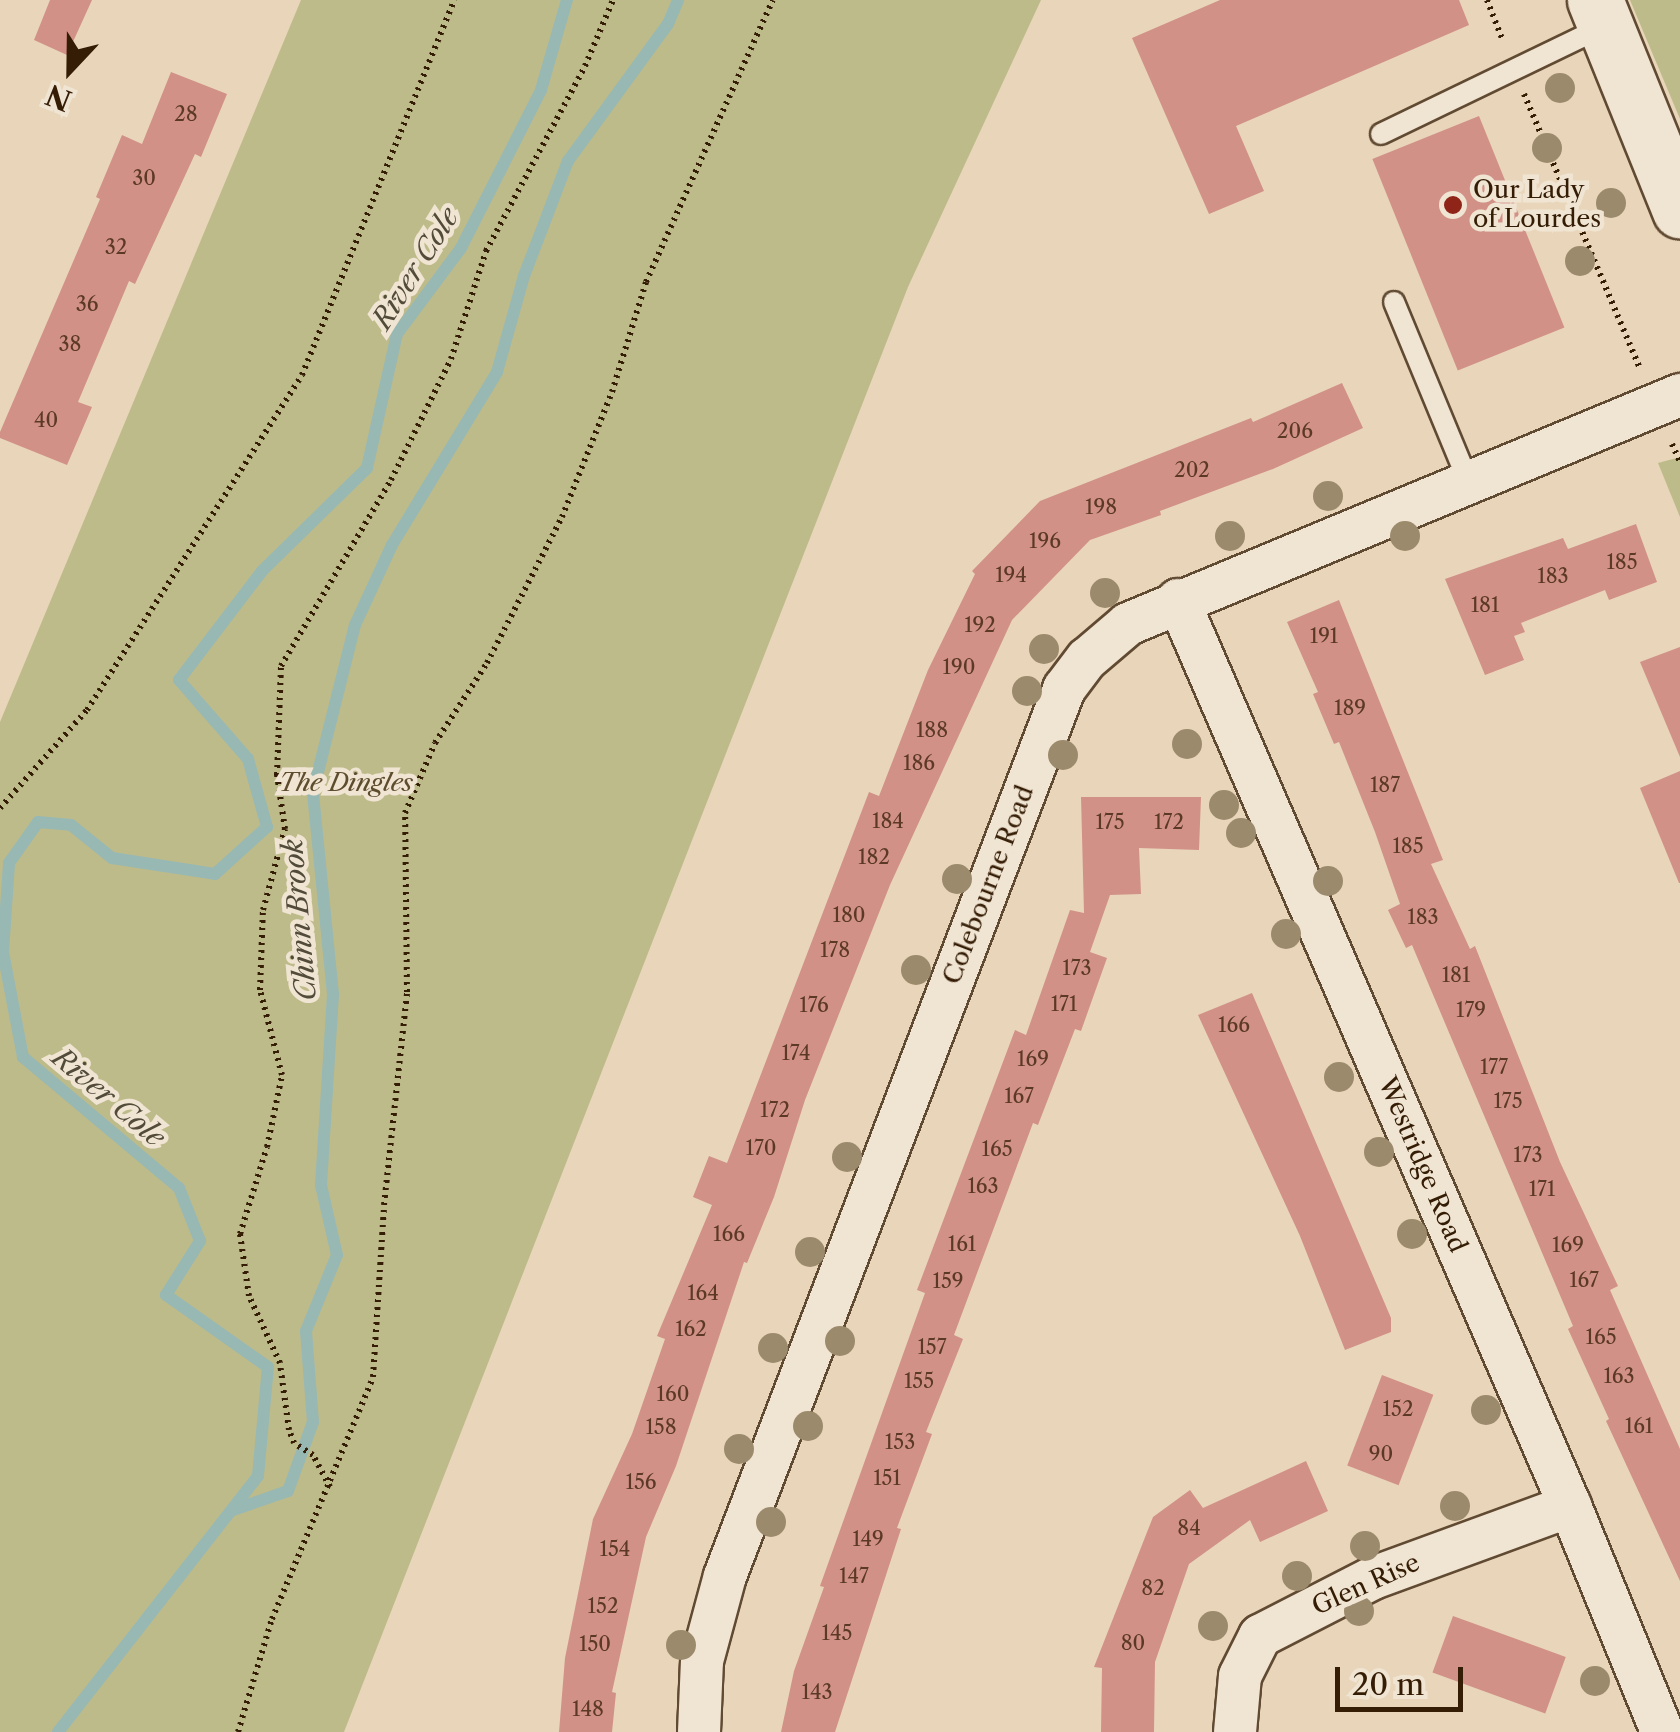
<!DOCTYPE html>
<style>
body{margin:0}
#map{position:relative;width:1680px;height:1732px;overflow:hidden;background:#e8d5ba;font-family:"Libre Caslon Text",serif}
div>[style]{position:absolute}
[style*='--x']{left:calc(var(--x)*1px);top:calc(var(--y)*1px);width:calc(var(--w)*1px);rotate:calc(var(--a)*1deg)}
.green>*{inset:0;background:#bebb8a}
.stream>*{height:12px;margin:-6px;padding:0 6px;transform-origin:6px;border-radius:6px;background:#98b8b4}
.building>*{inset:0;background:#d29187;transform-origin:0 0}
.path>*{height:6px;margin-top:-3px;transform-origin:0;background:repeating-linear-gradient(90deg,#341c05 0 2.5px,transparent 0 7.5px)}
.roads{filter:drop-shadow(2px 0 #614a32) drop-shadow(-2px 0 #614a32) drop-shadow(0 2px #614a32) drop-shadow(0 -2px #614a32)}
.lane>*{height:20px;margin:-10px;padding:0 10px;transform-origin:10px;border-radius:10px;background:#f0e4d2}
.street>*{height:42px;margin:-21px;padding:0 21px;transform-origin:21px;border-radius:21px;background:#f0e4d2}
.secondary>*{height:55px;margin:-27.5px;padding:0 27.5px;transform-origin:27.5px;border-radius:27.5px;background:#f0e4d2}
.trees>*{width:30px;height:30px;margin:-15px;border-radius:50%;background:#9c8a6c}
.dots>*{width:28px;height:28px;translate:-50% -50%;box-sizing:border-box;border:5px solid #f0e4d2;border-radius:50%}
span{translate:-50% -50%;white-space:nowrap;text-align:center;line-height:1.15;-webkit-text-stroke:9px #f0e4d2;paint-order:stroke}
.number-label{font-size:20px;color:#5c3926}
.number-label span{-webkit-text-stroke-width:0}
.poi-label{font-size:25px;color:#341c05}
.left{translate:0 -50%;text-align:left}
.park-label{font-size:25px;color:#5d4c2d;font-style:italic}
.street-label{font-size:25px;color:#341c05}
.water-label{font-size:28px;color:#524b3a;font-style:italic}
.north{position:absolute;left:20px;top:20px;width:100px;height:100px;-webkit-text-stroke:8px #f0e4d2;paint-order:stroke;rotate:202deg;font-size:28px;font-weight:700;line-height:40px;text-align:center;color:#341c05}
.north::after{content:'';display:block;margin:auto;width:35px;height:45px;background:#341c05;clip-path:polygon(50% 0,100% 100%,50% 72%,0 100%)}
.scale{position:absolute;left:1335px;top:1667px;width:128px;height:45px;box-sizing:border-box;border:5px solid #341c05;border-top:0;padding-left:12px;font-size:30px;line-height:35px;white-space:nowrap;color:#341c05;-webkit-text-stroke:8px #f0e4d2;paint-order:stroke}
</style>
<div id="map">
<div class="green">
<i style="clip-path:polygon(301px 0,1041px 0,908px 287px,344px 1732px,0 1732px,0 722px)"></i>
<i style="clip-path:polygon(1630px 0,1680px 0,1680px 119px)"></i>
<i style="clip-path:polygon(1680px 457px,1680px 517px,1658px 463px)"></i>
</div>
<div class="stream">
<i style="--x:233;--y:1510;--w:58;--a:-19.1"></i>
<i style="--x:288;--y:1491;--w:73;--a:-70.1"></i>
<i style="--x:313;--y:1422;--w:91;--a:-94.4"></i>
<i style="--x:306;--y:1331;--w:82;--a:-67.8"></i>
<i style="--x:337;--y:1255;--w:72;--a:-102.9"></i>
<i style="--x:321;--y:1185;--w:191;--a:-86.4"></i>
<i style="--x:333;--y:994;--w:203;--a:-95.7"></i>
<i style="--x:313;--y:792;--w:172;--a:-75.9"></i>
<i style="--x:355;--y:625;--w:88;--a:-65.2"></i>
<i style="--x:392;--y:545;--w:202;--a:-58.7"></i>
<i style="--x:497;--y:372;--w:100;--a:-74.3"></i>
<i style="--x:524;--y:276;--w:123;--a:-69.1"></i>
<i style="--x:568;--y:161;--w:170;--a:-53.9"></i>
<i style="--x:668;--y:24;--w:26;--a:-67"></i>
<i style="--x:58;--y:1732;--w:325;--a:-52"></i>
<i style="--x:258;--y:1476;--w:109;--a:-84.8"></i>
<i style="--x:268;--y:1367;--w:125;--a:-144.8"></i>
<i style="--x:166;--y:1295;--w:64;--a:-57.8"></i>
<i style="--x:200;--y:1241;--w:57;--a:-111.6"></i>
<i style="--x:179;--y:1188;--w:204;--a:-140"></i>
<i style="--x:23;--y:1057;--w:107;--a:-100.8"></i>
<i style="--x:3;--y:952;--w:89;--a:-86.1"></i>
<i style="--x:9;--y:863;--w:50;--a:-54.7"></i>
<i style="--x:38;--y:822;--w:33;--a:5"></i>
<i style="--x:71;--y:825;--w:53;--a:38.8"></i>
<i style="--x:112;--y:858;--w:104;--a:8.8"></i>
<i style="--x:215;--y:874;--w:70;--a:-42.1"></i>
<i style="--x:267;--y:827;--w:71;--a:-105.6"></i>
<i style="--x:248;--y:759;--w:105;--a:-131.1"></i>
<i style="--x:179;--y:680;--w:137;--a:-52.7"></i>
<i style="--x:262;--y:571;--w:147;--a:-44.4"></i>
<i style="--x:367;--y:468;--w:137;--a:-77.4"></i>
<i style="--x:397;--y:334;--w:107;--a:-53.3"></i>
<i style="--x:461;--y:248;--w:177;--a:-63.1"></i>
<i style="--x:541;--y:90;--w:94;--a:-73.9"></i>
</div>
<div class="building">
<i style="clip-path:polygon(50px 0,92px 0,67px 55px,34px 40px)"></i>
<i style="clip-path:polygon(1220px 0,1459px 0,1469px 25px,1236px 126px,1264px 191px,1209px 214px,1132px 38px)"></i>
<i style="clip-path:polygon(171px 72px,227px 94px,201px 157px,195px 154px,135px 284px,129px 281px,78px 402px,92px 407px,67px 465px,0 438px,0 432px,100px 199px,96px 197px,122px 135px,142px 144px)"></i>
<i style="left:1479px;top:116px;width:228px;height:115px;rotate:68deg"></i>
<i style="clip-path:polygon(1342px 383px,1363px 428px,1273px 469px,1160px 511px,1161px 515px,1090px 540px,1012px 620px,890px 885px,805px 1100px,774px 1197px,747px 1263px,744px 1262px,676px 1466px,646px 1537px,612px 1692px,616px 1693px,612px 1732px,559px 1732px,565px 1658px,593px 1519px,632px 1434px,665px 1339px,657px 1336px,712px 1205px,693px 1197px,709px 1156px,727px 1163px,869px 792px,879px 796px,928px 670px,975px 574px,972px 571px,1040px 501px,1251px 418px,1253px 422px)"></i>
<i style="clip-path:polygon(1636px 524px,1657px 582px,1609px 600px,1605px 590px,1521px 623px,1525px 632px,1514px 636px,1524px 660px,1485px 675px,1445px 579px,1563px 538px,1568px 549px)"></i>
<i style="clip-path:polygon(1339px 600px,1443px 860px,1431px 864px,1470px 949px,1475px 946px,1560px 1162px,1618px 1286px,1610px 1290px,1680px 1449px,1680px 1581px,1606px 1421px,1609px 1419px,1568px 1329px,1573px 1326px,1412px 945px,1406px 948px,1388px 910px,1400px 904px,1375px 832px,1339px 742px,1334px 744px,1313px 694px,1318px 692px,1287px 622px)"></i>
<i style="clip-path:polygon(1680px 647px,1680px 757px,1640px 662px)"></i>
<i style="clip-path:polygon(1680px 771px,1680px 883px,1679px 883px,1640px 788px)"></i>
<i style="clip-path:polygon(1081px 797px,1201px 797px,1199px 850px,1139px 848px,1141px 894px,1110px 895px,1090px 952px,1107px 958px,1081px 1031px,1075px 1029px,1038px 1125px,1033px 1123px,954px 1335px,963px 1339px,926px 1432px,932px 1434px,897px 1528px,901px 1529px,835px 1732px,781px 1732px,794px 1671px,824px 1587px,820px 1586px,925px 1293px,917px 1290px,1015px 1030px,1026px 1035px,1070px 910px,1084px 913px)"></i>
<i style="clip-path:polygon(1252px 993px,1391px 1318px,1391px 1332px,1345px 1350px,1300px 1236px,1198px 1015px)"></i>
<i style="left:1382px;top:1375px;width:55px;height:97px;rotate:21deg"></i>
<i style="clip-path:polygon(1306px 1461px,1328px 1511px,1260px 1542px,1250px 1520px,1189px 1564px,1155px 1662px,1154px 1732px,1101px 1732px,1102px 1668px,1094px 1667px,1153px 1517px,1190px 1490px,1203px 1508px)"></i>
<i style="left:1453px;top:1616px;width:120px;height:60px;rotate:20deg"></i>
</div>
<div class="path">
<i style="--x:1487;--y:0;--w:44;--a:68.7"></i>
<i style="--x:1524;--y:94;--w:298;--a:67.1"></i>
<i style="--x:1672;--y:444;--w:20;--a:66"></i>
<i style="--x:0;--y:808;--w:131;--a:-48.4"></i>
<i style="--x:87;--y:710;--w:398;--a:-57.3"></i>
<i style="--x:302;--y:375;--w:405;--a:-67.9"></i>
<i style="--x:330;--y:1487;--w:36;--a:-118"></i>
<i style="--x:313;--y:1455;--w:22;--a:-148"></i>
<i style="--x:294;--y:1443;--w:14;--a:-111"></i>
<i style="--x:289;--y:1430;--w:68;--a:-97.7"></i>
<i style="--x:280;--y:1363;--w:74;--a:-114.8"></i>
<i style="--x:249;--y:1296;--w:63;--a:-98.3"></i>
<i style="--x:240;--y:1234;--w:91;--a:-72.8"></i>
<i style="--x:267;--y:1147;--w:74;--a:-78.2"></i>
<i style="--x:282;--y:1075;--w:88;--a:-104.5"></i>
<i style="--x:260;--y:990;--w:80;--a:-87.9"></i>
<i style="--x:263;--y:910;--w:84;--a:-74.8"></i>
<i style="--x:285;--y:829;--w:55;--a:-98.4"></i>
<i style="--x:277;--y:775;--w:109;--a:-87.9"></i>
<i style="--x:281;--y:666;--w:216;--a:-59.4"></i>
<i style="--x:391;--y:480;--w:135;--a:-63.6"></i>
<i style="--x:451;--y:359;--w:114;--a:-72"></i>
<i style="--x:486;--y:251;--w:210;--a:-61.8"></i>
<i style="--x:585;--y:66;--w:72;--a:-67"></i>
<i style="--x:238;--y:1732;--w:118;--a:-73.3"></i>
<i style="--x:272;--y:1619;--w:262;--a:-67.3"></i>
<i style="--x:373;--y:1377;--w:172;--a:-86.3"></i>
<i style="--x:384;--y:1205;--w:214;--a:-83.8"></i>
<i style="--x:407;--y:992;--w:179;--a:-90.6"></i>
<i style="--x:405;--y:813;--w:76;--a:-66.8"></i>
<i style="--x:435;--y:743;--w:95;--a:-57"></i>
<i style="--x:487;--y:663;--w:164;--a:-62.8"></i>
<i style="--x:562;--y:517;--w:135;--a:-68.2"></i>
<i style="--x:612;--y:392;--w:115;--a:-72.8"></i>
<i style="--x:646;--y:282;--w:309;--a:-65.8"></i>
</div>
<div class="roads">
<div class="lane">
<i style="--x:1381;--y:134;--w:248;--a:-25.8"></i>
<i style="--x:1394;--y:302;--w:194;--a:67.5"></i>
</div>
<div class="street">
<i style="--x:1178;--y:600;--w:987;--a:66.6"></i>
<i style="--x:1570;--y:1506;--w:244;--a:67.8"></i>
<i style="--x:699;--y:1732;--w:71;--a:-87.6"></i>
<i style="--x:702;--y:1661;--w:88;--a:-74.9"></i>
<i style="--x:725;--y:1576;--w:950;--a:-69.08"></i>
<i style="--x:1064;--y:689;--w:38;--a:-53"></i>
<i style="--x:1087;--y:659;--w:54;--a:-40.5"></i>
<i style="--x:1128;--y:624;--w:598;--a:-22.53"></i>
<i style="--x:1235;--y:1732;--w:56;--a:-84.9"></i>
<i style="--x:1240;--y:1676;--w:45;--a:-63.4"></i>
<i style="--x:1260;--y:1636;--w:127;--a:-27.2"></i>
<i style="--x:1373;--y:1578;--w:210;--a:-20.1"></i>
</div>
<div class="secondary">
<i style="--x:1595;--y:0;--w:227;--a:68"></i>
</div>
</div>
<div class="trees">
<i style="left:1560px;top:88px"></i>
<i style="left:1547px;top:148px"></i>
<i style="left:1611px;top:203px"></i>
<i style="left:1580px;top:261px"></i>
<i style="left:1328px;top:496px"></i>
<i style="left:1230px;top:536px"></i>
<i style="left:1405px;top:536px"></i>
<i style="left:1105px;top:593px"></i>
<i style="left:1044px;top:649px"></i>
<i style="left:1027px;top:691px"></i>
<i style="left:1187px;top:744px"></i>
<i style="left:1063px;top:755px"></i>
<i style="left:1224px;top:805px"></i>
<i style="left:1241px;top:833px"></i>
<i style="left:957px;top:879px"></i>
<i style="left:1328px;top:881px"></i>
<i style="left:1286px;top:934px"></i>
<i style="left:916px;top:970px"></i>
<i style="left:1339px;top:1077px"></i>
<i style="left:1379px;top:1152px"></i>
<i style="left:847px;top:1157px"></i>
<i style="left:1412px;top:1234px"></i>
<i style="left:810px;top:1252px"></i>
<i style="left:840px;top:1341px"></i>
<i style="left:773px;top:1348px"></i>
<i style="left:1486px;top:1410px"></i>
<i style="left:808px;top:1426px"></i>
<i style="left:739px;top:1449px"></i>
<i style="left:1455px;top:1506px"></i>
<i style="left:771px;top:1522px"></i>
<i style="left:1365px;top:1546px"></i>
<i style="left:1297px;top:1576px"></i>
<i style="left:1359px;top:1611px"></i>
<i style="left:1213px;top:1626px"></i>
<i style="left:681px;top:1645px"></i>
<i style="left:1595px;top:1681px"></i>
</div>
<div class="dots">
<i style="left:1453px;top:205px;background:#8f2418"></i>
</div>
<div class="number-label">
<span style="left:186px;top:114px">28</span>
<span style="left:144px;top:178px">30</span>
<span style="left:116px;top:247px">32</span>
<span style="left:87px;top:304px">36</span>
<span style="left:70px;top:344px">38</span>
<span style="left:46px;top:420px">40</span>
<span style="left:1295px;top:431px">206</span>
<span style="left:1192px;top:470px">202</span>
<span style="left:1101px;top:507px">198</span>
<span style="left:1045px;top:541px">196</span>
<span style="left:1622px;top:562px">185</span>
<span style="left:1011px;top:575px">194</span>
<span style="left:1553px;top:576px">183</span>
<span style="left:1485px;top:605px">181</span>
<span style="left:980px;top:625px">192</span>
<span style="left:1324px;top:636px">191</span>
<span style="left:959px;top:667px">190</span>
<span style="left:1350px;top:708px">189</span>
<span style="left:932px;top:730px">188</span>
<span style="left:919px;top:763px">186</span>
<span style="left:1385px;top:785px">187</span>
<span style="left:888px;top:821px">184</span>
<span style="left:1110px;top:822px">175</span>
<span style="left:1169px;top:822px">172</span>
<span style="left:1408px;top:846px">185</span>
<span style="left:874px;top:857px">182</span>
<span style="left:849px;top:915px">180</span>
<span style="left:1423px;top:917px">183</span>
<span style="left:835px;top:950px">178</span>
<span style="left:1077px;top:968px">173</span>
<span style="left:1456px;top:975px">181</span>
<span style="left:1064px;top:1004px">171</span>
<span style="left:814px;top:1005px">176</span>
<span style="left:1471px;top:1010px">179</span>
<span style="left:1234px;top:1025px">166</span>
<span style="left:796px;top:1053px">174</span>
<span style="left:1033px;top:1059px">169</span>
<span style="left:1494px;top:1067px">177</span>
<span style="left:1019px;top:1096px">167</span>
<span style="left:1508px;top:1101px">175</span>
<span style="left:775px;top:1110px">172</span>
<span style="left:761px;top:1148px">170</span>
<span style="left:997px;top:1149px">165</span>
<span style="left:1528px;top:1155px">173</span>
<span style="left:983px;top:1186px">163</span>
<span style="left:1542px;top:1189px">171</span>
<span style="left:729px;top:1234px">166</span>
<span style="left:962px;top:1244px">161</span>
<span style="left:1568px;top:1245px">169</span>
<span style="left:1584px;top:1280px">167</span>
<span style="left:948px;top:1281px">159</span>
<span style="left:703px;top:1293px">164</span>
<span style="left:691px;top:1329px">162</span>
<span style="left:1601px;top:1337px">165</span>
<span style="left:932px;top:1347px">157</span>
<span style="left:1619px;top:1376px">163</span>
<span style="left:919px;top:1381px">155</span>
<span style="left:673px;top:1394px">160</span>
<span style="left:1398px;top:1409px">152</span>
<span style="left:1639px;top:1426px">161</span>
<span style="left:661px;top:1427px">158</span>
<span style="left:900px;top:1442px">153</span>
<span style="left:1381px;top:1454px">90</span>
<span style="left:887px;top:1478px">151</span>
<span style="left:641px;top:1482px">156</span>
<span style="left:1189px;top:1528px">84</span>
<span style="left:868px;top:1539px">149</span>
<span style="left:615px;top:1549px">154</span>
<span style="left:854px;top:1576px">147</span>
<span style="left:1153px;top:1588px">82</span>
<span style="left:603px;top:1606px">152</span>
<span style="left:837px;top:1633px">145</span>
<span style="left:1133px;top:1643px">80</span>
<span style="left:595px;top:1644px">150</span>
<span style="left:817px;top:1692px">143</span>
<span style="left:588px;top:1709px">148</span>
</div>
<div class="poi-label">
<span class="left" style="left:1473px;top:205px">Our Lady<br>of Lourdes</span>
</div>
<div class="park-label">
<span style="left:346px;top:783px">The Dingles</span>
</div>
<div class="street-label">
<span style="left:989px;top:885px;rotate:-69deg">Colebourne Road</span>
<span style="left:1422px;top:1165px;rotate:67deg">Westridge Road</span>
<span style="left:1366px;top:1585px;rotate:-24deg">Glen Rise</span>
</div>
<div class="water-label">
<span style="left:415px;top:268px;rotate:-58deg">River Cole</span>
<span style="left:299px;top:920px;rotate:-95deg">Chinn Brook</span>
<span style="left:109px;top:1097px;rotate:40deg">River Cole</span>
</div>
<div class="north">N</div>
<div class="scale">20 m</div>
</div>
